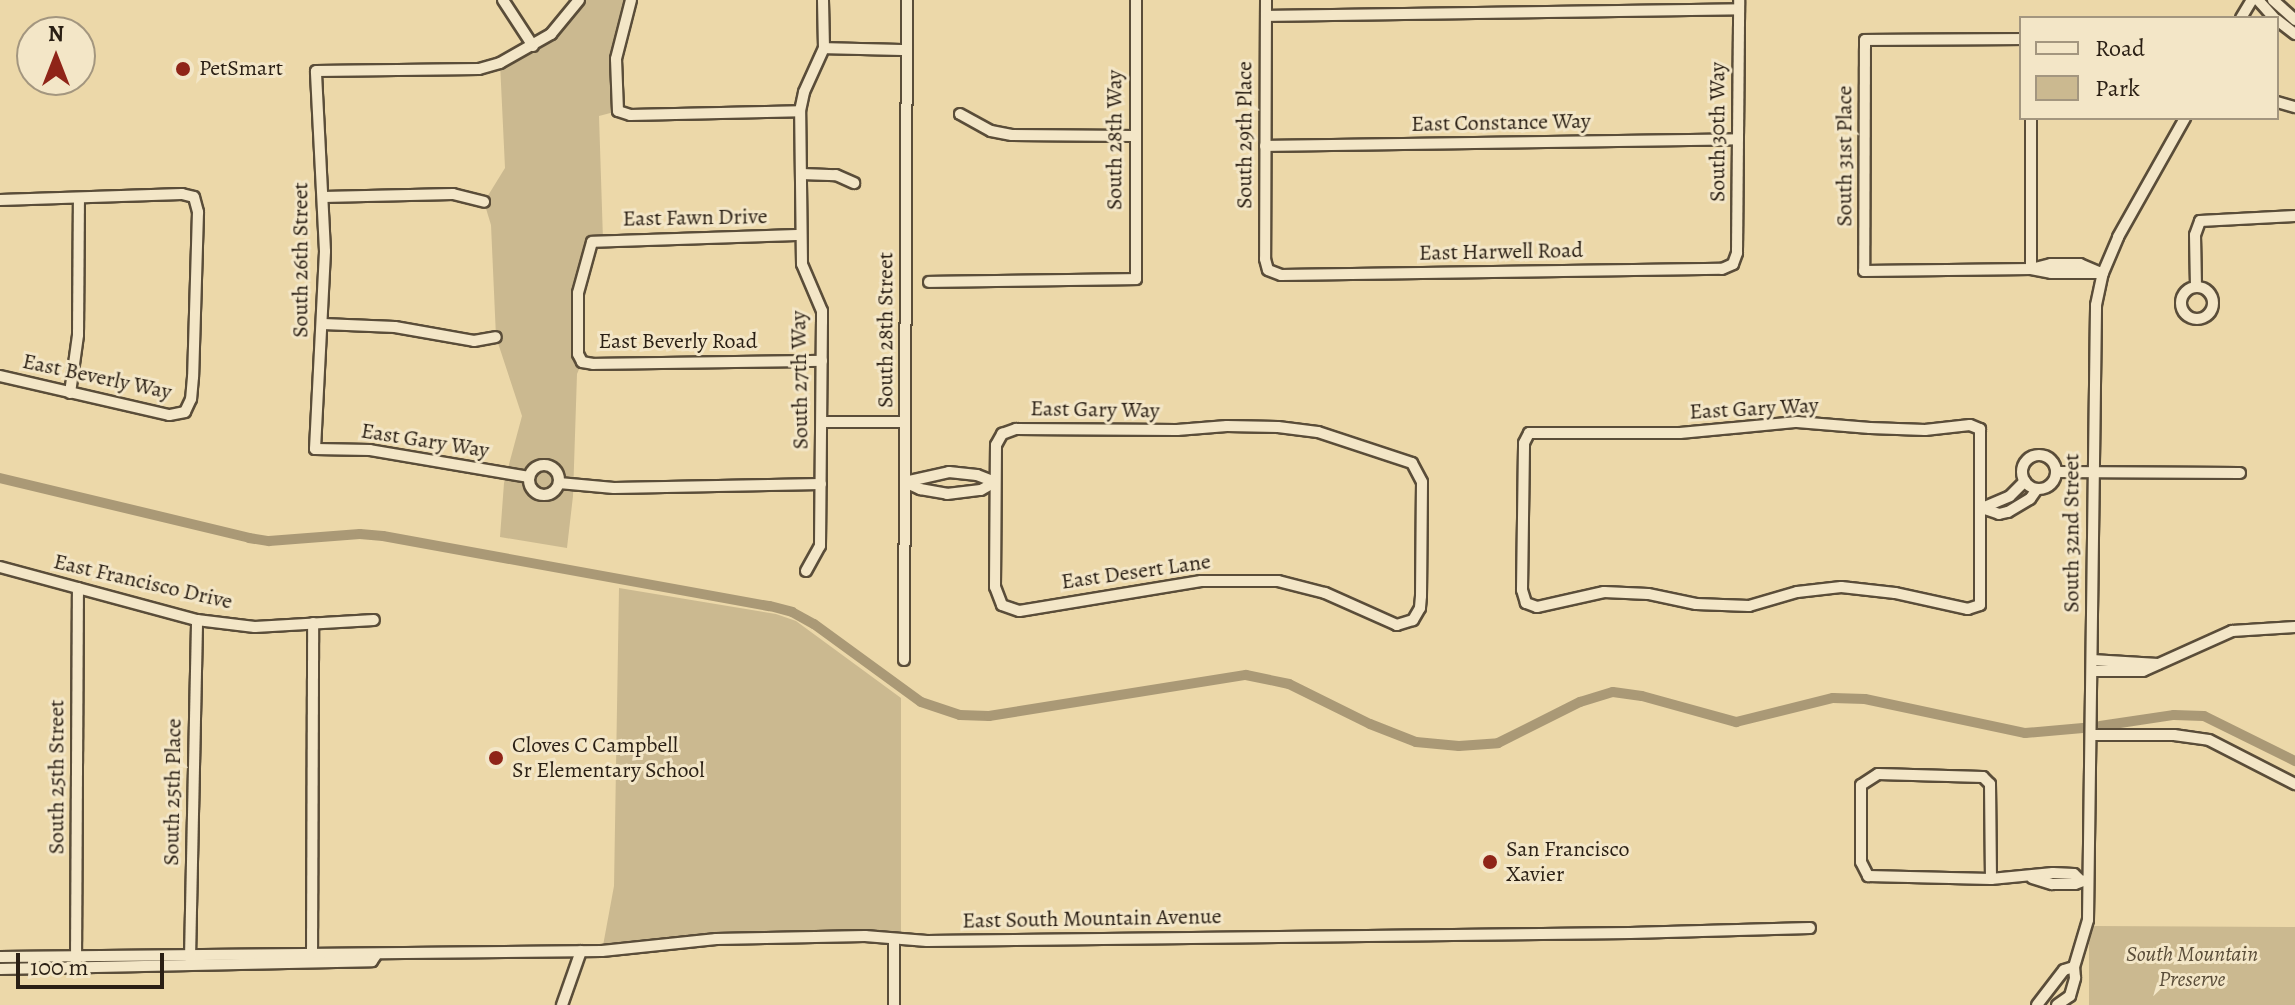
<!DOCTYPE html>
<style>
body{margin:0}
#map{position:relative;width:2295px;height:1005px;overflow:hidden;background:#ecd8a9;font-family:Alegreya,serif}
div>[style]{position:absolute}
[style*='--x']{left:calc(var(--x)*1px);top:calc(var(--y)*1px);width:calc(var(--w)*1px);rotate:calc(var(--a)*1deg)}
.green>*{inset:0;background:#cbb990}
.canal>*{height:10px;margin:-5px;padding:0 5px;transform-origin:5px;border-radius:5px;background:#aa9976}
.roads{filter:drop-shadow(2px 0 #5a4d39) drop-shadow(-2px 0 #5a4d39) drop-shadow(0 2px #5a4d39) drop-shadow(0 -2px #5a4d39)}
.street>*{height:10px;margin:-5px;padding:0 5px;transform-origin:5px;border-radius:5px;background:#f3e6c7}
.street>.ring{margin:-5px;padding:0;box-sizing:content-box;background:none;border:10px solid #f3e6c7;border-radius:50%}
.dots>*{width:22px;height:22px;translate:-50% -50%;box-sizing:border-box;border:4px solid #f3e6c7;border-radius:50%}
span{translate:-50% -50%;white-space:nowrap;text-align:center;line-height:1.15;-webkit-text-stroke:6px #f3e6c7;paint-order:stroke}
.poi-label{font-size:22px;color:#2a1f14}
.left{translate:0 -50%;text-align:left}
.street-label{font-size:22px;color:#2a1f14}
.park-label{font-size:22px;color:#5a4d39;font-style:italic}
.legend{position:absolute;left:2019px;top:16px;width:260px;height:104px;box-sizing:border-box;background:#f3e6c7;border:2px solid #a3967f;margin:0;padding:10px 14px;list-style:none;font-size:24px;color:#2a1f14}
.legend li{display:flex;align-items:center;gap:16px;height:40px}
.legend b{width:40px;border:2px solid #a3967f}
.north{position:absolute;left:16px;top:16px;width:80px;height:80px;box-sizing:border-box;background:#f3e6c7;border:2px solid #a3967f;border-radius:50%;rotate:0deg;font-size:22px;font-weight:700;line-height:32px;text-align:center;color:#2a1f14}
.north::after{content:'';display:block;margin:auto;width:28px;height:36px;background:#8f2418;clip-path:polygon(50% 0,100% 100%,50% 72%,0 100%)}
.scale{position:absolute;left:16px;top:953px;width:148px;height:36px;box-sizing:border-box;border:4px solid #2a1f14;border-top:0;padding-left:10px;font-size:24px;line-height:28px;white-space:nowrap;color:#2a1f14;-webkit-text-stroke:6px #f3e6c7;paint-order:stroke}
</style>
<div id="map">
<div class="green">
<i style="clip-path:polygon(579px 0,631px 0,619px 41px,618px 111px,599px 116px,603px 240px,592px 242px,578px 293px,582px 362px,577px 374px,573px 496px,567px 548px,500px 537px,504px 483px,522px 416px,496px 337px,491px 225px,484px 202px,505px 168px,500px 63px,533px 46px)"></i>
<i style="clip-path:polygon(619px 588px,776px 614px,796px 621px,901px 698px,901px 939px,806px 938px,602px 951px,614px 886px)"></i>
<i style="clip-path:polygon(2095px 926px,2295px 927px,2295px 1005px,2089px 1005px,2089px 928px)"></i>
</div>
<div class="canal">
<i style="--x:0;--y:478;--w:256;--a:13.5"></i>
<i style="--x:249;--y:538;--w:20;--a:9"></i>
<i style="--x:269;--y:541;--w:91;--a:-4.4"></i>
<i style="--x:360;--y:534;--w:23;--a:5"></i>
<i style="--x:383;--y:536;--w:393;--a:10.3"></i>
<i style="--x:770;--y:606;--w:23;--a:15"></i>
<i style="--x:792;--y:612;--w:25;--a:29"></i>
<i style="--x:814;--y:624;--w:132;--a:36.1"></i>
<i style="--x:921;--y:702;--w:41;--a:18.4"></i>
<i style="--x:960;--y:715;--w:29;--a:2"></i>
<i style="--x:989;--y:716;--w:260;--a:-9.1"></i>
<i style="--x:1246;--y:675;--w:44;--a:11.8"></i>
<i style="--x:1289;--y:684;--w:90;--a:26.3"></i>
<i style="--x:1370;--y:724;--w:49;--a:21.4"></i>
<i style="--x:1416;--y:742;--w:43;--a:5.3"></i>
<i style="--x:1459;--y:746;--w:39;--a:-4"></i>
<i style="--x:1498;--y:743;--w:92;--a:-26.6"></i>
<i style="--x:1580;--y:702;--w:34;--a:-17"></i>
<i style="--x:1613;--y:692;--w:29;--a:8"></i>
<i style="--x:1642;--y:696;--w:98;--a:15.5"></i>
<i style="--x:1736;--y:722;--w:100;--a:-13.9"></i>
<i style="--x:1833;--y:698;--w:32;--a:2"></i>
<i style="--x:1865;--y:699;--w:164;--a:12"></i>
<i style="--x:2025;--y:733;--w:58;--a:-4.9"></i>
<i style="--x:2100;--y:726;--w:75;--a:-8.5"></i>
<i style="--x:2174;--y:715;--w:30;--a:2"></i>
<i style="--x:2204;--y:716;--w:102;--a:26.3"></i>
</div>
<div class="roads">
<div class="street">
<i style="--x:503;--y:0;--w:55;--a:56.9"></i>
<i style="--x:631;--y:0;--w:61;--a:104.3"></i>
<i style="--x:616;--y:59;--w:52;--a:87.8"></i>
<i style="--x:618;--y:111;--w:13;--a:18"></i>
<i style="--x:630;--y:115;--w:170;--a:-1.3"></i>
<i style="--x:1266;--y:0;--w:259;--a:90.2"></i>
<i style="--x:1265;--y:259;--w:11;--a:75"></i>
<i style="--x:1268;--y:270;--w:14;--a:21"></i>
<i style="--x:1281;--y:275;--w:441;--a:-0.8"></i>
<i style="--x:1722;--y:269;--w:12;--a:-24"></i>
<i style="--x:1733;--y:264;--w:12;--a:-70"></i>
<i style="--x:1737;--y:253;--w:253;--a:-89.5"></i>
<i style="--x:2258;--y:0;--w:24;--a:48"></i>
<i style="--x:2273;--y:0;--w:30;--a:42"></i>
<i style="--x:1266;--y:16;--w:473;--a:-0.8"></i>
<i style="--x:2241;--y:18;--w:21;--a:-59"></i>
<i style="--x:2277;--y:20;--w:23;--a:38"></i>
<i style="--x:2021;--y:39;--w:156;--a:179.6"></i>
<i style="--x:1865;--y:40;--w:231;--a:90.2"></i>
<i style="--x:1864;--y:271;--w:167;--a:-0.7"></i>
<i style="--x:2031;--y:269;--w:20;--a:11"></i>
<i style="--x:2051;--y:273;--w:52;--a:0"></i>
<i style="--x:824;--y:48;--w:83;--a:1.4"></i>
<i style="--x:2277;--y:102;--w:19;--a:16"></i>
<i style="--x:960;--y:114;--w:35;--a:29"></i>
<i style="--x:991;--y:131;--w:21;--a:11"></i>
<i style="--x:1012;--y:135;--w:122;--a:0.5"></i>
<i style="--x:2031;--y:118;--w:151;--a:90"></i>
<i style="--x:1265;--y:146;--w:473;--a:-0.8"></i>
<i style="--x:801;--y:174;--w:35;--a:2"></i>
<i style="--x:836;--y:175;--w:20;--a:24"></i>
<i style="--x:323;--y:197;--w:130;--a:-1.3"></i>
<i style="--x:453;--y:194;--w:32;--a:14"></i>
<i style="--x:0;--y:200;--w:182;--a:-1.9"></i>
<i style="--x:182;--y:194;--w:12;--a:14"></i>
<i style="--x:194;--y:197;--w:16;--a:75"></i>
<i style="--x:198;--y:212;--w:165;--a:91.7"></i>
<i style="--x:193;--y:377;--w:22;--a:95"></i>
<i style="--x:191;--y:399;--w:14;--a:115"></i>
<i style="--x:185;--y:412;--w:16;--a:169"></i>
<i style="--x:169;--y:415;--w:173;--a:-167"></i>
<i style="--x:799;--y:235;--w:207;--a:178.1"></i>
<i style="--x:592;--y:242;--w:53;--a:105.4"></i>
<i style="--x:578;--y:293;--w:61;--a:90"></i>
<i style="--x:578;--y:354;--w:9;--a:63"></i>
<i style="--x:582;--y:362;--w:11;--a:10"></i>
<i style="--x:593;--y:364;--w:229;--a:-0.8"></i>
<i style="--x:2035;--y:268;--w:16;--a:-14"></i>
<i style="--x:2051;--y:264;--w:29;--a:0"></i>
<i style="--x:2080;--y:264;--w:23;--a:23"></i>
<i style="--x:929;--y:282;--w:207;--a:-0.8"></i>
<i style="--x:1136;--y:279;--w:279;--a:-90"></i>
<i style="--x:2196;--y:287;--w:52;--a:-91.1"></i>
<i style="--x:2195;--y:235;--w:15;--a:-70"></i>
<i style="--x:2200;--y:221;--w:95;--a:-3"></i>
<i class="ring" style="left:2181px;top:287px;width:22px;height:22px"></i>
<i style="--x:323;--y:324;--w:72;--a:2.4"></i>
<i style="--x:395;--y:327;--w:80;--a:10"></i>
<i style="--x:474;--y:341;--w:22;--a:-10"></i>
<i style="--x:70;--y:393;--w:59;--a:-82.1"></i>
<i style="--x:78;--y:335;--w:137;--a:-89.6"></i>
<i style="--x:822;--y:422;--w:83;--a:0"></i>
<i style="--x:1797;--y:422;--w:73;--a:4.7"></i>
<i style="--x:1870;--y:428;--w:55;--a:2.1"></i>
<i style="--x:1925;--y:430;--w:45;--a:-6.3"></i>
<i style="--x:1970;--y:425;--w:11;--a:22"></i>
<i style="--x:1980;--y:429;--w:176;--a:90"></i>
<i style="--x:1980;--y:605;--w:13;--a:162"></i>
<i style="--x:1968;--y:609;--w:75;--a:-167.6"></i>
<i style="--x:1895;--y:593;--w:54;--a:-173.7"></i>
<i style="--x:1841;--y:587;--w:44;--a:173.5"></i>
<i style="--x:1797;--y:592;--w:50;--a:163.7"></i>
<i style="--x:1749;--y:606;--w:53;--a:-177.8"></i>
<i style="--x:1696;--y:604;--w:49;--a:-168.2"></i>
<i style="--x:1648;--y:594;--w:44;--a:-177.4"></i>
<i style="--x:1604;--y:592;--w:69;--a:167.4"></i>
<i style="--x:1537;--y:607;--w:12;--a:-160"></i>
<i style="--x:1526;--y:603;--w:14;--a:-107"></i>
<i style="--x:1522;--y:590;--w:147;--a:-89.2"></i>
<i style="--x:1524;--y:443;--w:11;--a:-63"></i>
<i style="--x:1529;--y:433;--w:151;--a:0"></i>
<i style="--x:1680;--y:433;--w:118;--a:-5.4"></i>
<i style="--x:1227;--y:426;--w:51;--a:1.1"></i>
<i style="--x:1278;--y:427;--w:40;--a:7.1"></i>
<i style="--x:1318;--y:432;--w:99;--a:18.3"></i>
<i style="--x:1412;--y:463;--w:21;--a:62"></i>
<i style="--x:1422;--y:482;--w:114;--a:90.5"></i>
<i style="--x:1421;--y:596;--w:12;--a:95"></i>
<i style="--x:1420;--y:608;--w:14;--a:120"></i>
<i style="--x:1413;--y:620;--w:17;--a:163"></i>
<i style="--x:1397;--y:625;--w:79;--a:-156"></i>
<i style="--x:1325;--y:593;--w:49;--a:-165.7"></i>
<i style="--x:1278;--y:581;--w:77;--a:180"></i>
<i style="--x:1201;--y:581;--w:184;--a:170.6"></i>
<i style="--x:1019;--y:611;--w:18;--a:-161"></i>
<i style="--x:1002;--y:605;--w:19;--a:-111"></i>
<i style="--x:995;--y:587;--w:142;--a:-89.6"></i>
<i style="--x:996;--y:445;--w:13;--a:-61"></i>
<i style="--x:1002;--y:434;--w:15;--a:-20"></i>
<i style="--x:1016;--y:429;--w:161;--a:0.4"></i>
<i style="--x:1177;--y:430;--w:50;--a:-4.6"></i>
<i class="ring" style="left:2022px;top:455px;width:24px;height:24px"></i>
<i class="ring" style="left:529px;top:465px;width:20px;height:20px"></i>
<i style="--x:2056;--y:472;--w:184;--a:0.3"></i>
<i style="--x:529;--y:477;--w:161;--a:-170.4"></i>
<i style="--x:370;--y:450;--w:55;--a:-179"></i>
<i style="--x:315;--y:449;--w:198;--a:-87.1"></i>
<i style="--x:325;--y:251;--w:180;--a:-92.9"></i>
<i style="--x:316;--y:71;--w:163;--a:-0.7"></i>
<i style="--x:479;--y:69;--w:22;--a:-16"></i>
<i style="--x:500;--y:63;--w:59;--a:-29.6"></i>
<i style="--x:551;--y:34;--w:44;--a:-50.5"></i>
<i style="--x:905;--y:482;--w:17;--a:25"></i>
<i style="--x:920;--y:489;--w:27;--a:10"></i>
<i style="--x:947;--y:494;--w:34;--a:-7"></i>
<i style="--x:981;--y:490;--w:16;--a:-30"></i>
<i style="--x:905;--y:482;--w:45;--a:-12.8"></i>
<i style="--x:949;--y:472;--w:28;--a:6"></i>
<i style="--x:977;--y:475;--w:19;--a:21"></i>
<i style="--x:559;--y:483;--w:55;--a:5.2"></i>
<i style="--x:614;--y:488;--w:207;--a:-1.1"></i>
<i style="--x:1982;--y:508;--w:18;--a:19"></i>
<i style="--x:1999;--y:514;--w:9;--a:-13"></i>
<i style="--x:2008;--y:512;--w:26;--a:-31"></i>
<i style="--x:2030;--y:499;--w:12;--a:-55"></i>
<i style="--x:1982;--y:508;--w:30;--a:-23"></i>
<i style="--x:2010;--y:496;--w:21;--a:-45"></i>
<i style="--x:0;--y:567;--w:204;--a:15.1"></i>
<i style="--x:197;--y:620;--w:58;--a:6.9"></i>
<i style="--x:255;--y:627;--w:119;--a:-3.4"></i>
<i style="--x:806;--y:571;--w:29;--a:-61"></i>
<i style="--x:820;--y:546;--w:224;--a:-89.5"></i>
<i style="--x:822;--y:322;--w:11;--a:-90"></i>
<i style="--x:822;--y:311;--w:51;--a:-113.1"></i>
<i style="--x:802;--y:264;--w:153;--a:-90.7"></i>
<i style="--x:800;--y:111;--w:19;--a:-78"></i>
<i style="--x:804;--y:92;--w:48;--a:-65.6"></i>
<i style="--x:824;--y:48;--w:48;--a:-91.2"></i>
<i style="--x:904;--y:660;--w:660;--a:-89.74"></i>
<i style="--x:2092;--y:660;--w:66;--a:3.5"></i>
<i style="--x:2092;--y:671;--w:51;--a:0"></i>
<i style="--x:2143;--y:671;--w:98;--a:-24.2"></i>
<i style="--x:2232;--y:631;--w:63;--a:-3.6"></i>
<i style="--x:2091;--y:735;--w:83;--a:0"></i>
<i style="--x:2174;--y:735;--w:35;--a:8"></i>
<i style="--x:2209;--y:740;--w:97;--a:27.1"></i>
<i style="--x:2032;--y:878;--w:21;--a:17"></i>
<i style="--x:2052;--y:884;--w:23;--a:0"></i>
<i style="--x:2075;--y:884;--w:12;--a:-20"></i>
<i style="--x:1991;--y:879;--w:95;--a:-90.6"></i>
<i style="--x:1990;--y:784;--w:10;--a:-135"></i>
<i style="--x:1983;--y:777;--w:105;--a:-178.4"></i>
<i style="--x:1878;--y:774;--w:20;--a:147"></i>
<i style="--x:1861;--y:785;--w:77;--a:90"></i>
<i style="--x:1861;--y:862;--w:16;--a:63"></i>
<i style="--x:1868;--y:876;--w:123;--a:1.4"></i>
<i style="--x:1991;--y:879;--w:62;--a:-5.5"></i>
<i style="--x:2053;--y:873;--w:21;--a:3"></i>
<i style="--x:2074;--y:874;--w:8;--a:45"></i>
<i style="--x:0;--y:957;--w:602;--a:-0.57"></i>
<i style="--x:602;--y:951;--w:115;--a:-6"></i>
<i style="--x:716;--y:939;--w:149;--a:-1.2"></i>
<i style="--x:865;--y:936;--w:62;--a:4.6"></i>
<i style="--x:927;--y:941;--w:703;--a:-0.65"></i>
<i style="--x:1630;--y:933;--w:180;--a:-1.6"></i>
<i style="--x:312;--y:957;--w:334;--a:-89.8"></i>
<i style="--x:190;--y:958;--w:338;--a:-88.8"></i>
<i style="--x:76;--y:961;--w:373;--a:-89.7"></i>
<i style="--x:2074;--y:967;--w:49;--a:-73.4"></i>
<i style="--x:2088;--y:920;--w:615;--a:-89.25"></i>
<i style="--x:2096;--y:305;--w:33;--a:-78"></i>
<i style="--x:2103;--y:273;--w:39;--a:-67"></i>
<i style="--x:2118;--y:237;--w:137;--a:-60.6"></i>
<i style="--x:0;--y:969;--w:372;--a:-1.2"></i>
<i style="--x:372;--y:961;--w:7;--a:-56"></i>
<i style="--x:562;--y:1005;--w:57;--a:-70.6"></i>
<i style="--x:894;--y:1005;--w:66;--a:-90"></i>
<i style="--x:2037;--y:1005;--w:44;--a:-52.4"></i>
<i style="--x:2064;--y:970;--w:10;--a:-17"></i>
<i style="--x:2057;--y:1005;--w:16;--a:-35"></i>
<i style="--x:2070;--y:996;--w:19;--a:-74"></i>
<i style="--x:2075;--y:978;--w:11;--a:-95"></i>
</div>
</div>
<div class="dots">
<i style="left:183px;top:69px;background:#8f2418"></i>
<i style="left:496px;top:758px;background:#8f2418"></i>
<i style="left:1490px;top:862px;background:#8f2418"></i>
</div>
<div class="poi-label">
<span class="left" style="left:199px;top:69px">PetSmart</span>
<span class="left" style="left:512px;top:758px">Cloves C Campbell<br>Sr Elementary School</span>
<span class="left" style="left:1506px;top:862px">San Francisco<br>Xavier</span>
</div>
<div class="street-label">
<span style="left:1501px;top:123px;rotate:-1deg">East Constance Way</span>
<span style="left:1718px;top:132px;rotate:-90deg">South 30th Way</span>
<span style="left:1245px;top:135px;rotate:-90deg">South 29th Place</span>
<span style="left:1115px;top:140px;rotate:-90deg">South 28th Way</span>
<span style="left:1845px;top:156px;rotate:-90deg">South 31st Place</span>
<span style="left:695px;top:218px;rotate:-1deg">East Fawn Drive</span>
<span style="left:1501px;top:252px;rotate:-1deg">East Harwell Road</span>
<span style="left:301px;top:260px;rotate:-90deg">South 26th Street</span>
<span style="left:886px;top:330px;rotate:-90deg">South 28th Street</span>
<span style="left:678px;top:342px">East Beverly Road</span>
<span style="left:97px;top:377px;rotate:12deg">East Beverly Way</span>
<span style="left:800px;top:380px;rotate:-91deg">South 27th Way</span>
<span style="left:1754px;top:409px;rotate:-3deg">East Gary Way</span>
<span style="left:1095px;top:410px;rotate:1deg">East Gary Way</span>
<span style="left:425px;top:441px;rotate:9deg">East Gary Way</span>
<span style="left:2072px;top:533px;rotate:-90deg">South 32nd Street</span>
<span style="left:1136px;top:572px;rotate:-8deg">East Desert Lane</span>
<span style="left:143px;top:582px;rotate:13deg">East Francisco Drive</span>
<span style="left:57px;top:777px;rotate:-90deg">South 25th Street</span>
<span style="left:173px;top:792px;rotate:-89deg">South 25th Place</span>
<span style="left:1092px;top:919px;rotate:-1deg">East South Mountain Avenue</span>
</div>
<div class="park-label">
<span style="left:2192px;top:967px">South Mountain<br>Preserve</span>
</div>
<ul class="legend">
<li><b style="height:10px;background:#f3e6c7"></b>Road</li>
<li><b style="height:22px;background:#cbb990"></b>Park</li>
</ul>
<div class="north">N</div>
<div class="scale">100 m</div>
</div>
